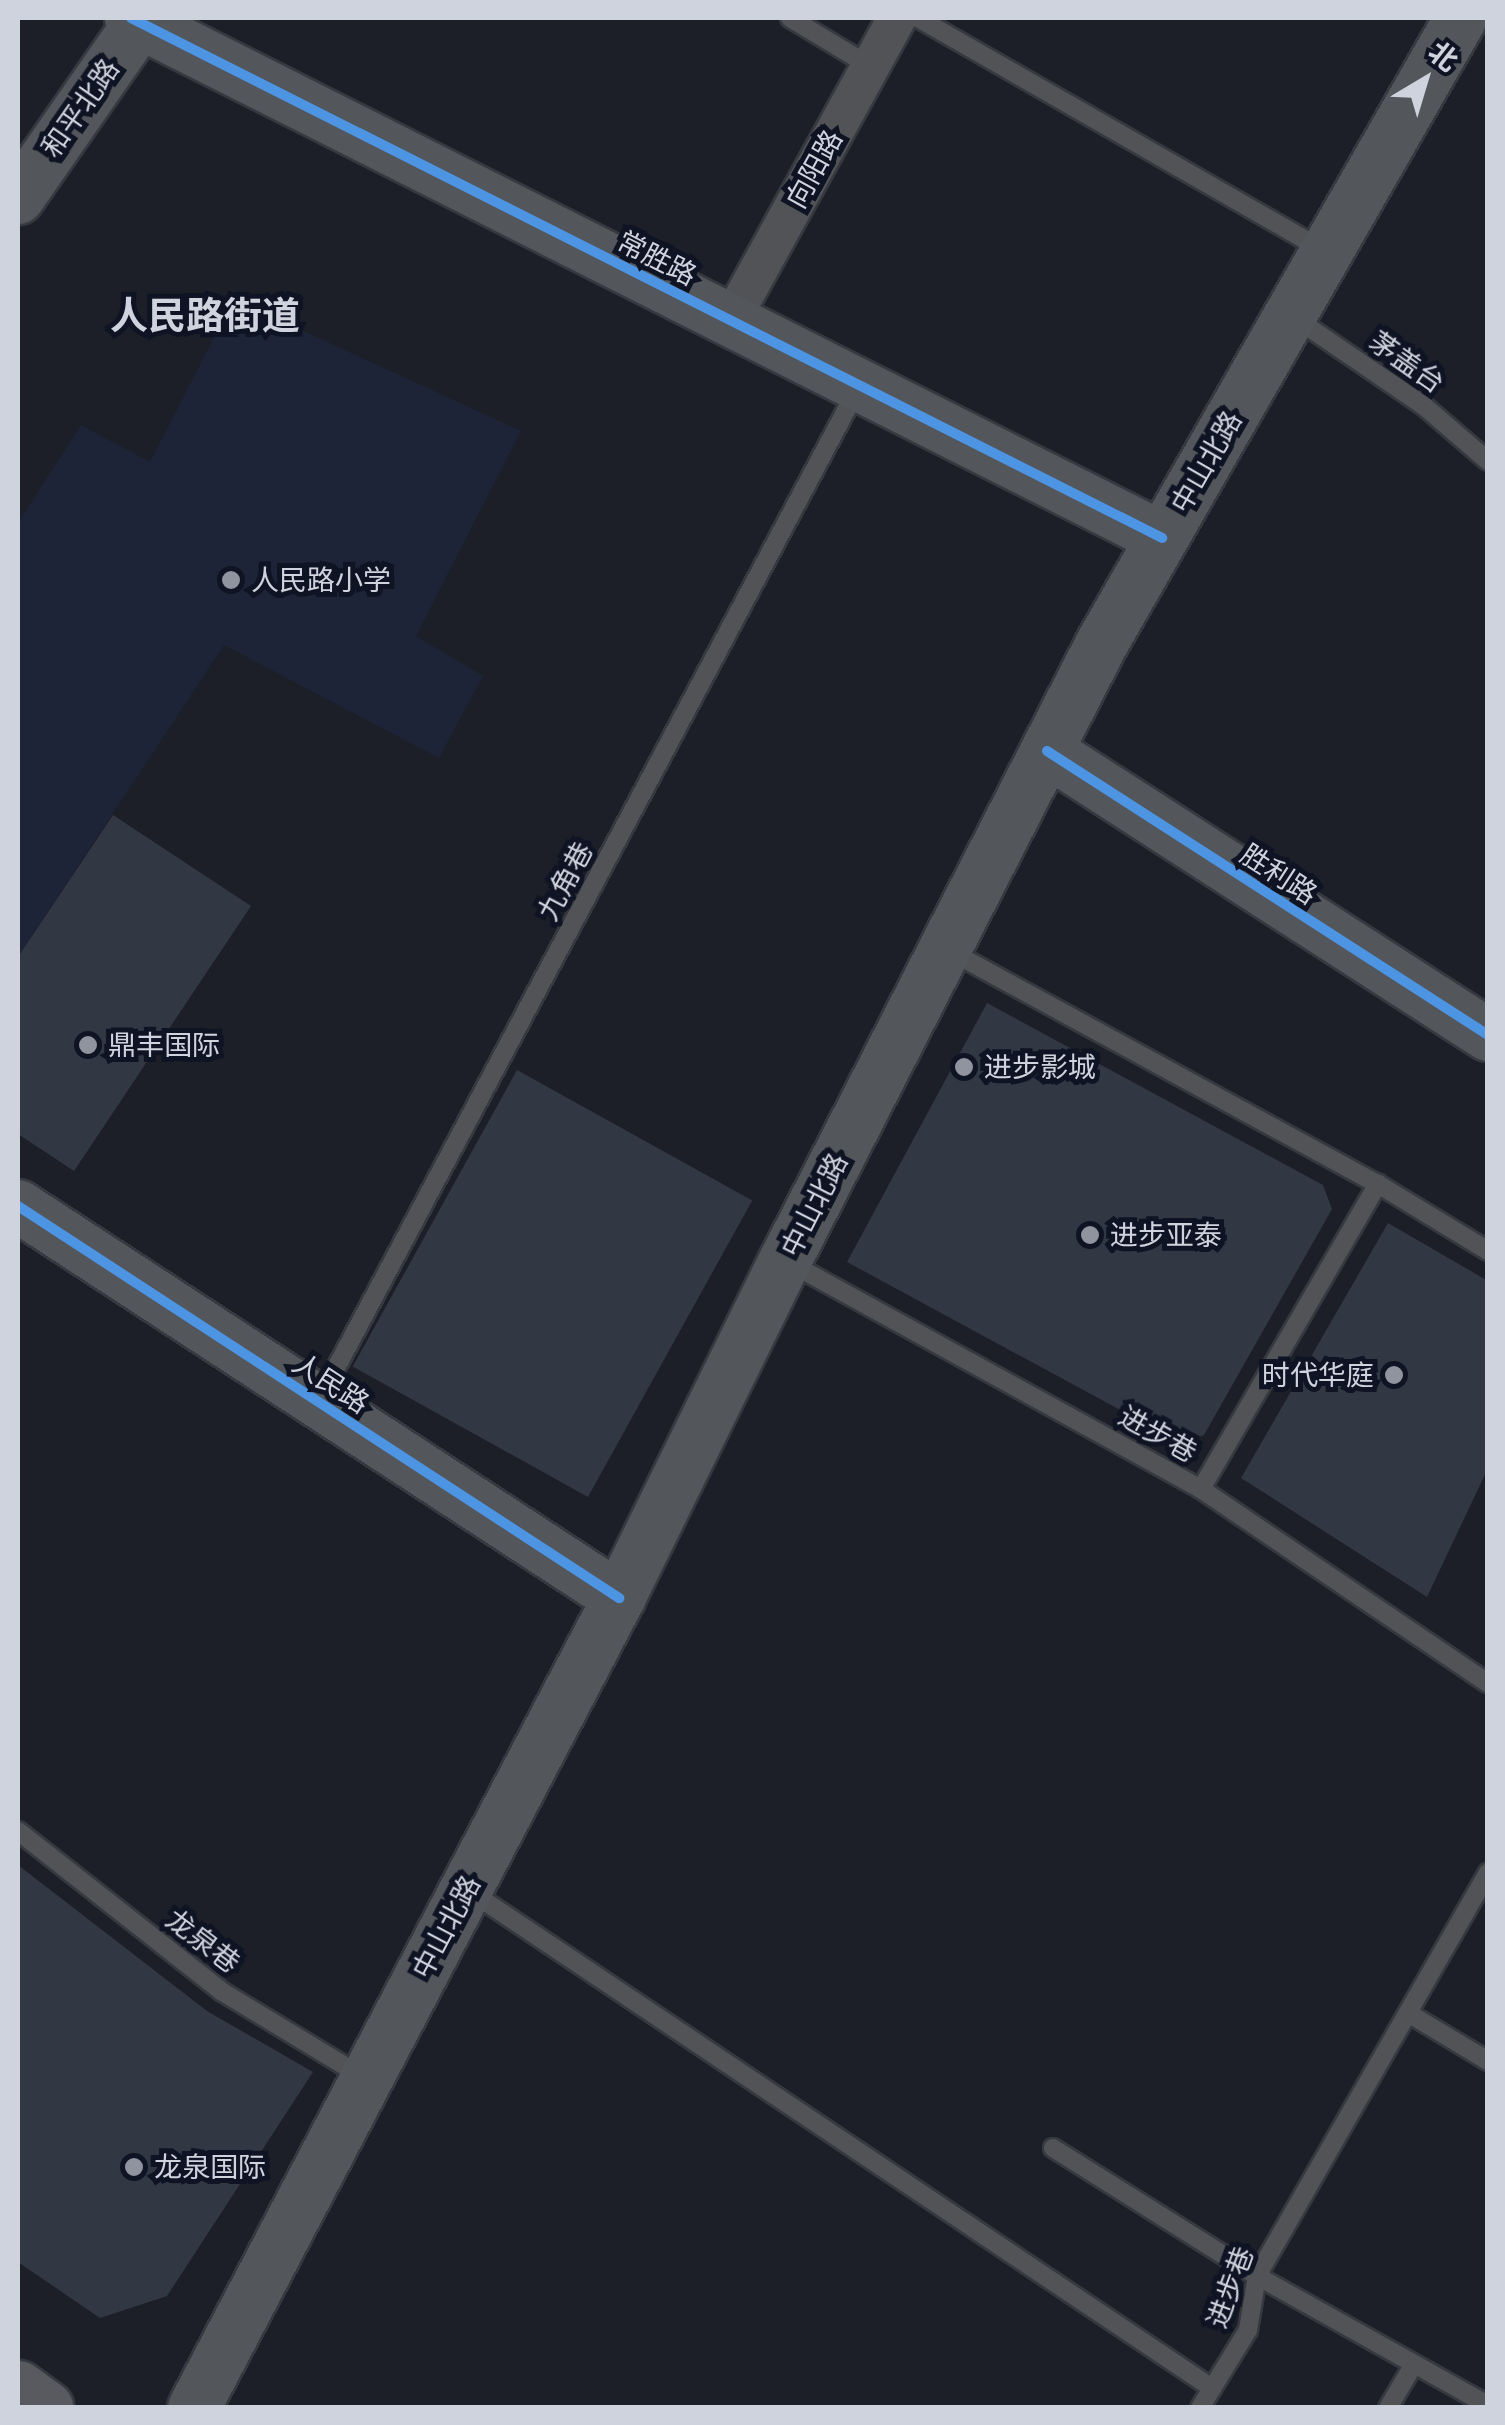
<!DOCTYPE html>
<meta charset="utf-8">
<style>
body{margin:0}
#map{position:relative;width:1505px;height:2425px;overflow:hidden;background:#1c1f27;font-family:Mulish,"Noto Sans SC",sans-serif}
div>[style]{position:absolute}
[style*='--x']{left:calc(var(--x)*1px);top:calc(var(--y)*1px);width:calc(var(--w)*1px);rotate:calc(var(--a)*1deg)}
.built>*{inset:0;background:#1d2437}
.building>*{inset:0;background:#323744;transform-origin:0 0}
.roads{filter:drop-shadow(2px 0 #363940) drop-shadow(-2px 0 #363940) drop-shadow(0 2px #363940) drop-shadow(0 -2px #363940)}
.lane>*{height:18px;margin:-9px;padding:0 9px;transform-origin:9px;border-radius:9px;background:#525357}
.street>*{height:38px;margin:-19px;padding:0 19px;transform-origin:19px;border-radius:19px;background:#525357}
.secondary>*{height:52px;margin:-26px;padding:0 26px;transform-origin:26px;border-radius:26px;background:#53565a}
.highway>*{height:55px;margin:-27.5px;padding:0 27.5px;transform-origin:27.5px;border-radius:27.5px;background:#585a60}
.cycleway>*{height:10px;margin:-5px;padding:0 5px;transform-origin:5px;border-radius:5px;background:#4d94e3}
.dots>*{width:28px;height:28px;translate:-50% -50%;box-sizing:border-box;border:5px solid #0e1423;border-radius:50%}
span{translate:-50% -50%;white-space:nowrap;text-align:center;line-height:1.15;-webkit-text-stroke:10px #0e1423;paint-order:stroke}
.street-label{font-size:28px;color:#cfd3de}
.poi-label{font-size:28px;color:#cfd3de}
.left{translate:0 -50%;text-align:left}
.right{translate:-100% -50%;text-align:right}
.district-label{font-size:38px;color:#cfd3de;font-weight:700}
.frame{position:absolute;inset:0;border:20px solid #cfd3de;pointer-events:none}
.north{position:absolute;left:1375px;top:30px;width:100px;height:100px;-webkit-text-stroke:8px #0e1423;paint-order:stroke;rotate:38deg;font-size:28px;font-weight:700;line-height:40px;text-align:center;color:#cfd3de}
.north::after{content:'';display:block;margin:auto;width:35px;height:45px;background:#cfd3de;clip-path:polygon(50% 0,100% 100%,50% 72%,0 100%)}
</style>
<div id="map">
<div class="built">
<i style="clip-path:polygon(234px 299px,521px 431px,416px 636px,483px 676px,439px 758px,224px 645px,18px 957px,18px 523px,81px 425px,150px 462px)"></i>
</div>
<div class="building">
<i style="clip-path:polygon(113px 815px,251px 906px,74px 1171px,18px 1134px,18px 957px)"></i>
<i style="clip-path:polygon(987px 1003px,1323px 1185px,1332px 1209px,1204px 1435px,1183px 1444px,847px 1262px)"></i>
<i style="left:517px;top:1070px;width:269px;height:339px;rotate:29deg"></i>
<i style="clip-path:polygon(1388px 1223px,1488px 1281px,1488px 1468px,1427px 1597px,1241px 1478px)"></i>
<i style="clip-path:polygon(18px 1865px,207px 2011px,313px 2072px,167px 2296px,100px 2318px,18px 2262px)"></i>
</div>
<div class="roads">
<div class="lane">
<i style="--x:790;--y:18;--w:93;--a:31"></i>
<i style="--x:918;--y:18;--w:465;--a:29.8"></i>
<i style="--x:1295;--y:318;--w:156;--a:34.3"></i>
<i style="--x:1424;--y:406;--w:84;--a:40.7"></i>
<i style="--x:950;--y:951;--w:487;--a:28.6"></i>
<i style="--x:1378;--y:1184;--w:129;--a:31.3"></i>
<i style="--x:790;--y:1263;--w:469;--a:28.8"></i>
<i style="--x:1201;--y:1489;--w:346;--a:34.1"></i>
<i style="--x:319;--y:1400;--w:1144;--a:-61.96"></i>
<i style="--x:1201;--y:1489;--w:353;--a:-59.9"></i>
<i style="--x:18;--y:1831;--w:258;--a:38.2"></i>
<i style="--x:221;--y:1991;--w:166;--a:31.2"></i>
<i style="--x:471;--y:1892;--w:892;--a:33.8"></i>
<i style="--x:1408;--y:2013;--w:93;--a:31"></i>
<i style="--x:1053;--y:2148;--w:241;--a:32.1"></i>
<i style="--x:1257;--y:2276;--w:265;--a:29.2"></i>
<i style="--x:1200;--y:2408;--w:92;--a:-58.4"></i>
<i style="--x:1248;--y:2330;--w:55;--a:-80.5"></i>
<i style="--x:1257;--y:2276;--w:465;--a:-60.2"></i>
<i style="--x:1388;--y:2408;--w:51;--a:-59.4"></i>
</div>
<div class="street">
<i style="--x:731;--y:320;--w:345;--a:-61.2"></i>
</div>
<div class="secondary">
<i style="--x:131;--y:18;--w:1155;--a:26.76"></i>
<i style="--x:18;--y:198;--w:219;--a:-55.2"></i>
<i style="--x:1047;--y:751;--w:525;--a:32.78"></i>
<i style="--x:18;--y:1206;--w:718;--a:33.11"></i>
<i style="--x:194;--y:2408;--w:915;--a:-62.31"></i>
<i style="--x:619;--y:1598;--w:376;--a:-63.8"></i>
<i style="--x:785;--y:1261;--w:692;--a:-62.84"></i>
<i style="--x:1101;--y:645;--w:723;--a:-60.14"></i>
</div>
<div class="highway">
<i style="--x:18;--y:2388;--w:34;--a:36"></i>
</div>
</div>
<div class="cycleway">
<i style="--x:131;--y:18;--w:1155;--a:26.76"></i>
<i style="--x:1047;--y:751;--w:525;--a:32.78"></i>
<i style="--x:18;--y:1206;--w:718;--a:33.11"></i>
</div>
<div class="dots">
<i style="left:231px;top:580px;background:#90949e"></i>
<i style="left:88px;top:1045px;background:#90949e"></i>
<i style="left:964px;top:1067px;background:#90949e"></i>
<i style="left:1090px;top:1235px;background:#90949e"></i>
<i style="left:1394px;top:1375px;background:#90949e"></i>
<i style="left:134px;top:2167px;background:#90949e"></i>
</div>
<div class="street-label">
<span style="left:80px;top:108px;rotate:-55deg">和平北路</span>
<span style="left:814px;top:169px;rotate:-61deg">向阳路</span>
<span style="left:657px;top:258px;rotate:27deg">常胜路</span>
<span style="left:1407px;top:362px;rotate:35deg">茅盖台</span>
<span style="left:1206px;top:462px;rotate:-60deg">中山北路</span>
<span style="left:1279px;top:874px;rotate:33deg">胜利路</span>
<span style="left:565px;top:881px;rotate:-62deg">九角巷</span>
<span style="left:814px;top:1205px;rotate:-63deg">中山北路</span>
<span style="left:331px;top:1383px;rotate:33deg">人民路</span>
<span style="left:1158px;top:1434px;rotate:29deg">进步巷</span>
<span style="left:446px;top:1927px;rotate:-62deg">中山北路</span>
<span style="left:203px;top:1941px;rotate:37deg">龙泉巷</span>
<span style="left:1230px;top:2287px;rotate:-70deg">进步巷</span>
</div>
<div class="poi-label">
<span class="left" style="left:251px;top:580px">人民路小学</span>
<span class="left" style="left:108px;top:1045px">鼎丰国际</span>
<span class="left" style="left:984px;top:1067px">进步影城</span>
<span class="left" style="left:1110px;top:1235px">进步亚泰</span>
<span class="right" style="left:1374px;top:1375px">时代华庭</span>
<span class="left" style="left:154px;top:2167px">龙泉国际</span>
</div>
<div class="district-label">
<span style="left:205px;top:316px">人民路街道</span>
</div>
<div class="frame"></div>
<div class="north">北</div>
</div>
